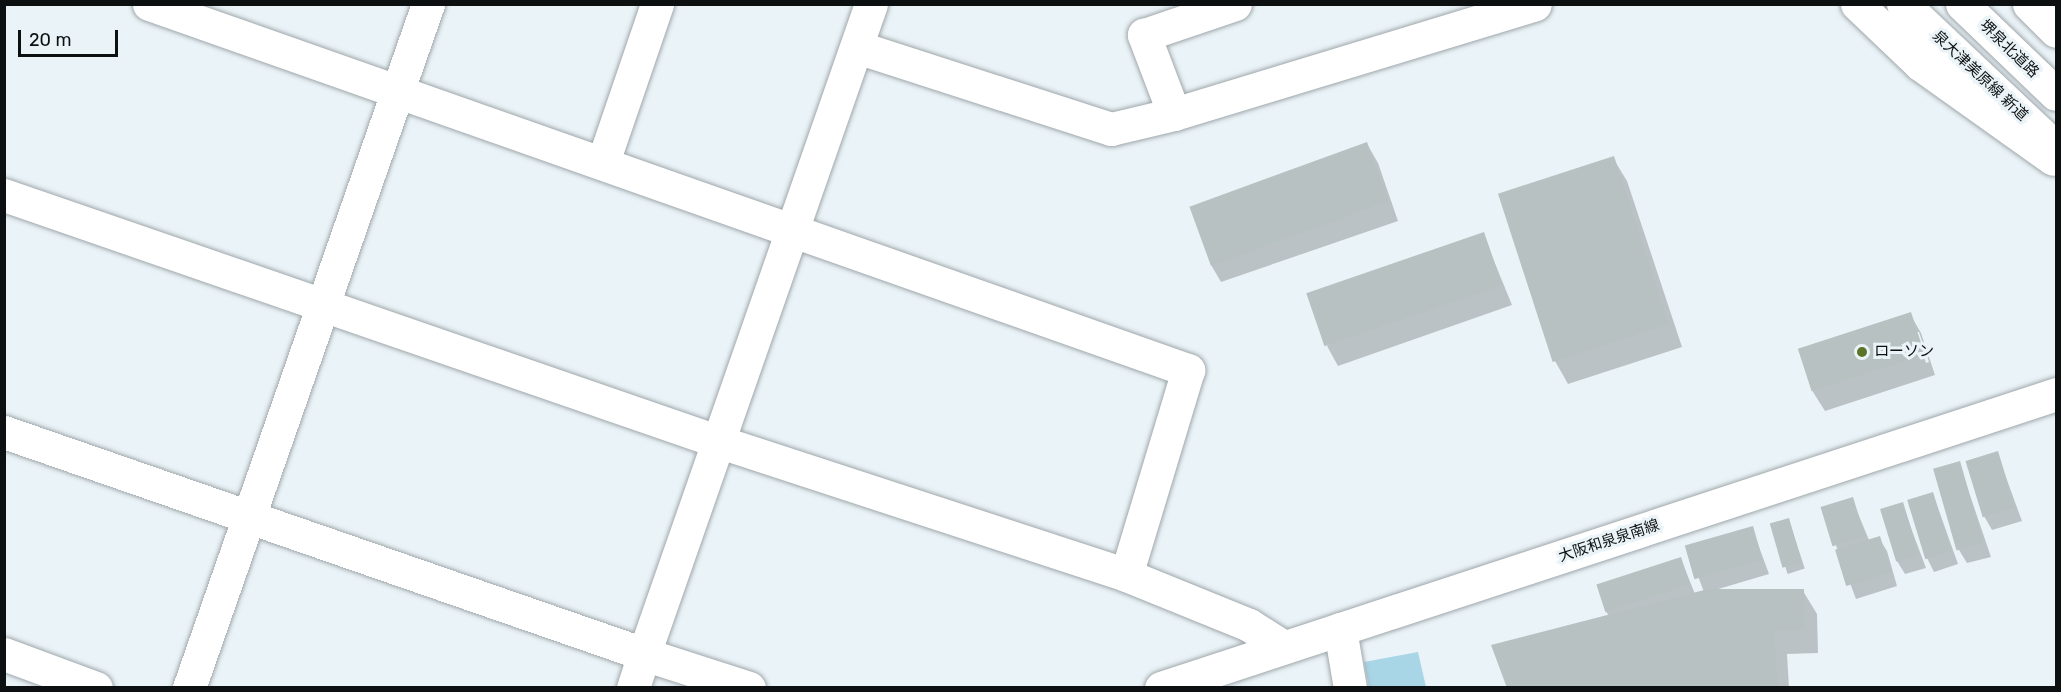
<!DOCTYPE html>
<meta charset="utf-8">
<style>
body{margin:0}
#map{position:relative;width:2061px;height:692px;overflow:hidden;background:#eaf3f7;font-family:Rubik,"Noto Sans JP",sans-serif}
div>[style]{position:absolute}
.green>*{inset:0;background:#a9d6e7}
.shadow>*{inset:0;background:#0003;transform-origin:0 0}
.building>*{inset:0;background:#b7c1c2;transform-origin:0 0}
.roads{filter:drop-shadow(0 0 2px #9fa7ab) drop-shadow(0 0 2px #9fa7ab)}
.minor>*{height:33px;margin:-16.5px;padding:0 16.5px;transform-origin:16.5px;border-radius:16.5px;background:#fff}
.major>*{height:33px;margin:-16.5px;padding:0 16.5px;transform-origin:16.5px;border-radius:16.5px;background:#fff}
.highway>*{height:33px;margin:-16.5px;padding:0 16.5px;transform-origin:16.5px;border-radius:16.5px;background:#fff}
.dots>*{width:16px;height:16px;translate:-50% -50%;box-sizing:border-box;border:3px solid #eaf3f7;border-radius:50%}
span{translate:-50% -50%;white-space:nowrap;text-align:center;line-height:1.15;-webkit-text-stroke:6px #eaf3f7;paint-order:stroke}
.street-label{font-size:15px;color:#0d1011}
.poi-label{font-size:15px;color:#0d1011}
.left{translate:0 -50%;text-align:left}
.frame{position:absolute;inset:0;border:6px solid #0d1011;pointer-events:none}
.scale{position:absolute;left:18px;top:30px;width:100px;height:27px;box-sizing:border-box;border:3px solid #0d1011;border-top:0;padding-left:8px;font-size:18px;line-height:21px;white-space:nowrap;color:#0d1011;-webkit-text-stroke:4px #eaf3f7;paint-order:stroke}
</style>
<div id="map">
<div class="green">
<div style="clip-path:polygon(1418px 652px,1426px 687px,1369px 687px,1364px 662px)"></div>
</div>
<div class="shadow">
<div style="clip-path:polygon(1367px 144px,1378px 163px,1398px 221px,1221px 282px,1210px 263px)"></div>
<div style="clip-path:polygon(1613px 158px,1627px 181px,1682px 347px,1568px 384px,1555px 361px)"></div>
<div style="clip-path:polygon(1483px 234px,1512px 305px,1338px 366px,1327px 346px)"></div>
<div style="clip-path:polygon(evenodd,1910px 314px,1921px 333px,1935px 375px,1825px 411px,1813px 392px,1800px 350px,1910px 314px,1916px 332px,1919px 332px,1929px 362px,1926px 363px,1916px 332px)"></div>
<div style="clip-path:polygon(1997px 453px,2022px 521px,1992px 530px,1984px 516px)"></div>
<div style="clip-path:polygon(1959px 463px,1991px 557px,1967px 563px,1959px 550px)"></div>
<div style="clip-path:polygon(1933px 494px,1958px 564px,1934px 572px,1927px 558px)"></div>
<div style="clip-path:polygon(1852px 499px,1869px 540px,1879px 538px,1887px 551px,1897px 586px,1856px 599px,1822px 508px)"></div>
<div style="clip-path:polygon(1902px 504px,1926px 568px,1905px 574px,1897px 561px)"></div>
<div style="left:1789px;top:520px;width:51px;height:18px;rotate:72deg"></div>
<div style="clip-path:polygon(1752px 528px,1769px 574px,1715px 590px,1803px 591px,1817px 614px,1818px 653px,1787px 654px,1789px 688px,1508px 688px,1609px 616px,1605px 610px,1681px 559px,1695px 594px,1704px 592px,1687px 547px)"></div>
</div>
<div class="building">
<div style="left:1367px;top:142px;width:63px;height:189px;rotate:70deg"></div>
<div style="left:1614px;top:156px;width:177px;height:122px;rotate:72deg"></div>
<div style="left:1484px;top:232px;width:56px;height:188px;rotate:71deg"></div>
<div style="left:1911px;top:312px;width:45px;height:119px;rotate:72deg"></div>
<div style="left:1998px;top:451px;width:59px;height:34px;rotate:73deg"></div>
<div style="left:1960px;top:461px;width:85px;height:28px;rotate:74deg"></div>
<div style="left:1933px;top:492px;width:62px;height:27px;rotate:73deg"></div>
<div style="left:1853px;top:497px;width:41px;height:34px;rotate:73deg"></div>
<div style="left:1903px;top:502px;width:55px;height:24px;rotate:73deg"></div>
<div style="left:1789px;top:518px;width:46px;height:20px;rotate:74deg"></div>
<div style="left:1753px;top:526px;width:35px;height:71px;rotate:74deg"></div>
<div style="left:1880px;top:536px;width:38px;height:47px;rotate:73deg"></div>
<div style="left:1681px;top:557px;width:29px;height:89px;rotate:72deg"></div>
<div style="clip-path:polygon(1708px 589px,1804px 589px,1805px 630px,1774px 631px,1778px 688px,1507px 688px,1491px 645px)"></div>
</div>
<div class="roads">
<div class="minor">
<div style="left:149px;top:4px;width:1102px;rotate:19.41deg"></div>
<div style="left:1188px;top:370px;width:214px;rotate:106.8deg"></div>
<div style="left:1857px;top:4px;width:87px;rotate:43.6deg"></div>
<div style="left:1920px;top:64px;width:163px;rotate:35.5deg"></div>
<div style="left:857px;top:47px;width:267px;rotate:17.9deg"></div>
<div style="left:1111px;top:129px;width:65px;rotate:-13.4deg"></div>
<div style="left:1174px;top:114px;width:377px;rotate:-16.9deg"></div>
<div style="left:1174px;top:114px;width:85px;rotate:-110.8deg"></div>
<div style="left:1144px;top:35px;width:96px;rotate:-18.8deg"></div>
<div style="left:603px;top:162px;width:167px;rotate:-71.1deg"></div>
<div style="left:4px;top:195px;width:754px;rotate:19.04deg"></div>
<div style="left:717px;top:441px;width:430px;rotate:18.1deg"></div>
<div style="left:1126px;top:575px;width:133px;rotate:22.1deg"></div>
<div style="left:1249px;top:625px;width:41px;rotate:32.2deg"></div>
<div style="left:4px;top:432px;width:677px;rotate:19.13deg"></div>
<div style="left:644px;top:654px;width:36px;rotate:108deg"></div>
<div style="left:1340px;top:629px;width:60px;rotate:80.4deg"></div>
<div style="left:4px;top:654px;width:98px;rotate:20.3deg"></div>
<div style="left:189px;top:688px;width:725px;rotate:-70.74deg"></div>
<div style="left:749px;top:688px;width:110px;rotate:-162.1deg"></div>
<div style="left:644px;top:654px;width:688px;rotate:-70.75deg"></div>
</div>
<div class="major">
<div style="left:1903px;top:4px;width:210px;rotate:43.3deg"></div>
<div style="left:1161px;top:688px;width:942px;rotate:-18.18deg"></div>
</div>
<div class="highway">
<div style="left:1962px;top:4px;width:130px;rotate:43.8deg"></div>
<div style="left:2029px;top:4px;width:38px;rotate:45deg"></div>
</div>
</div>
<div class="dots">
<div style="left:1862px;top:352px;background:#5a7427"></div>
</div>
<div class="street-label">
<span style="left:2009px;top:49px;rotate:44deg">堺泉北道路</span>
<span style="left:1980px;top:76px;rotate:43deg">泉大津美原線 新道</span>
<span style="left:1609px;top:541px;rotate:-18deg">大阪和泉泉南線</span>
</div>
<div class="poi-label">
<span class="left" style="left:1874px;top:352px">ローソン</span>
</div>
<div class="frame"></div>
<div class="scale">20 m</div>
</div>
